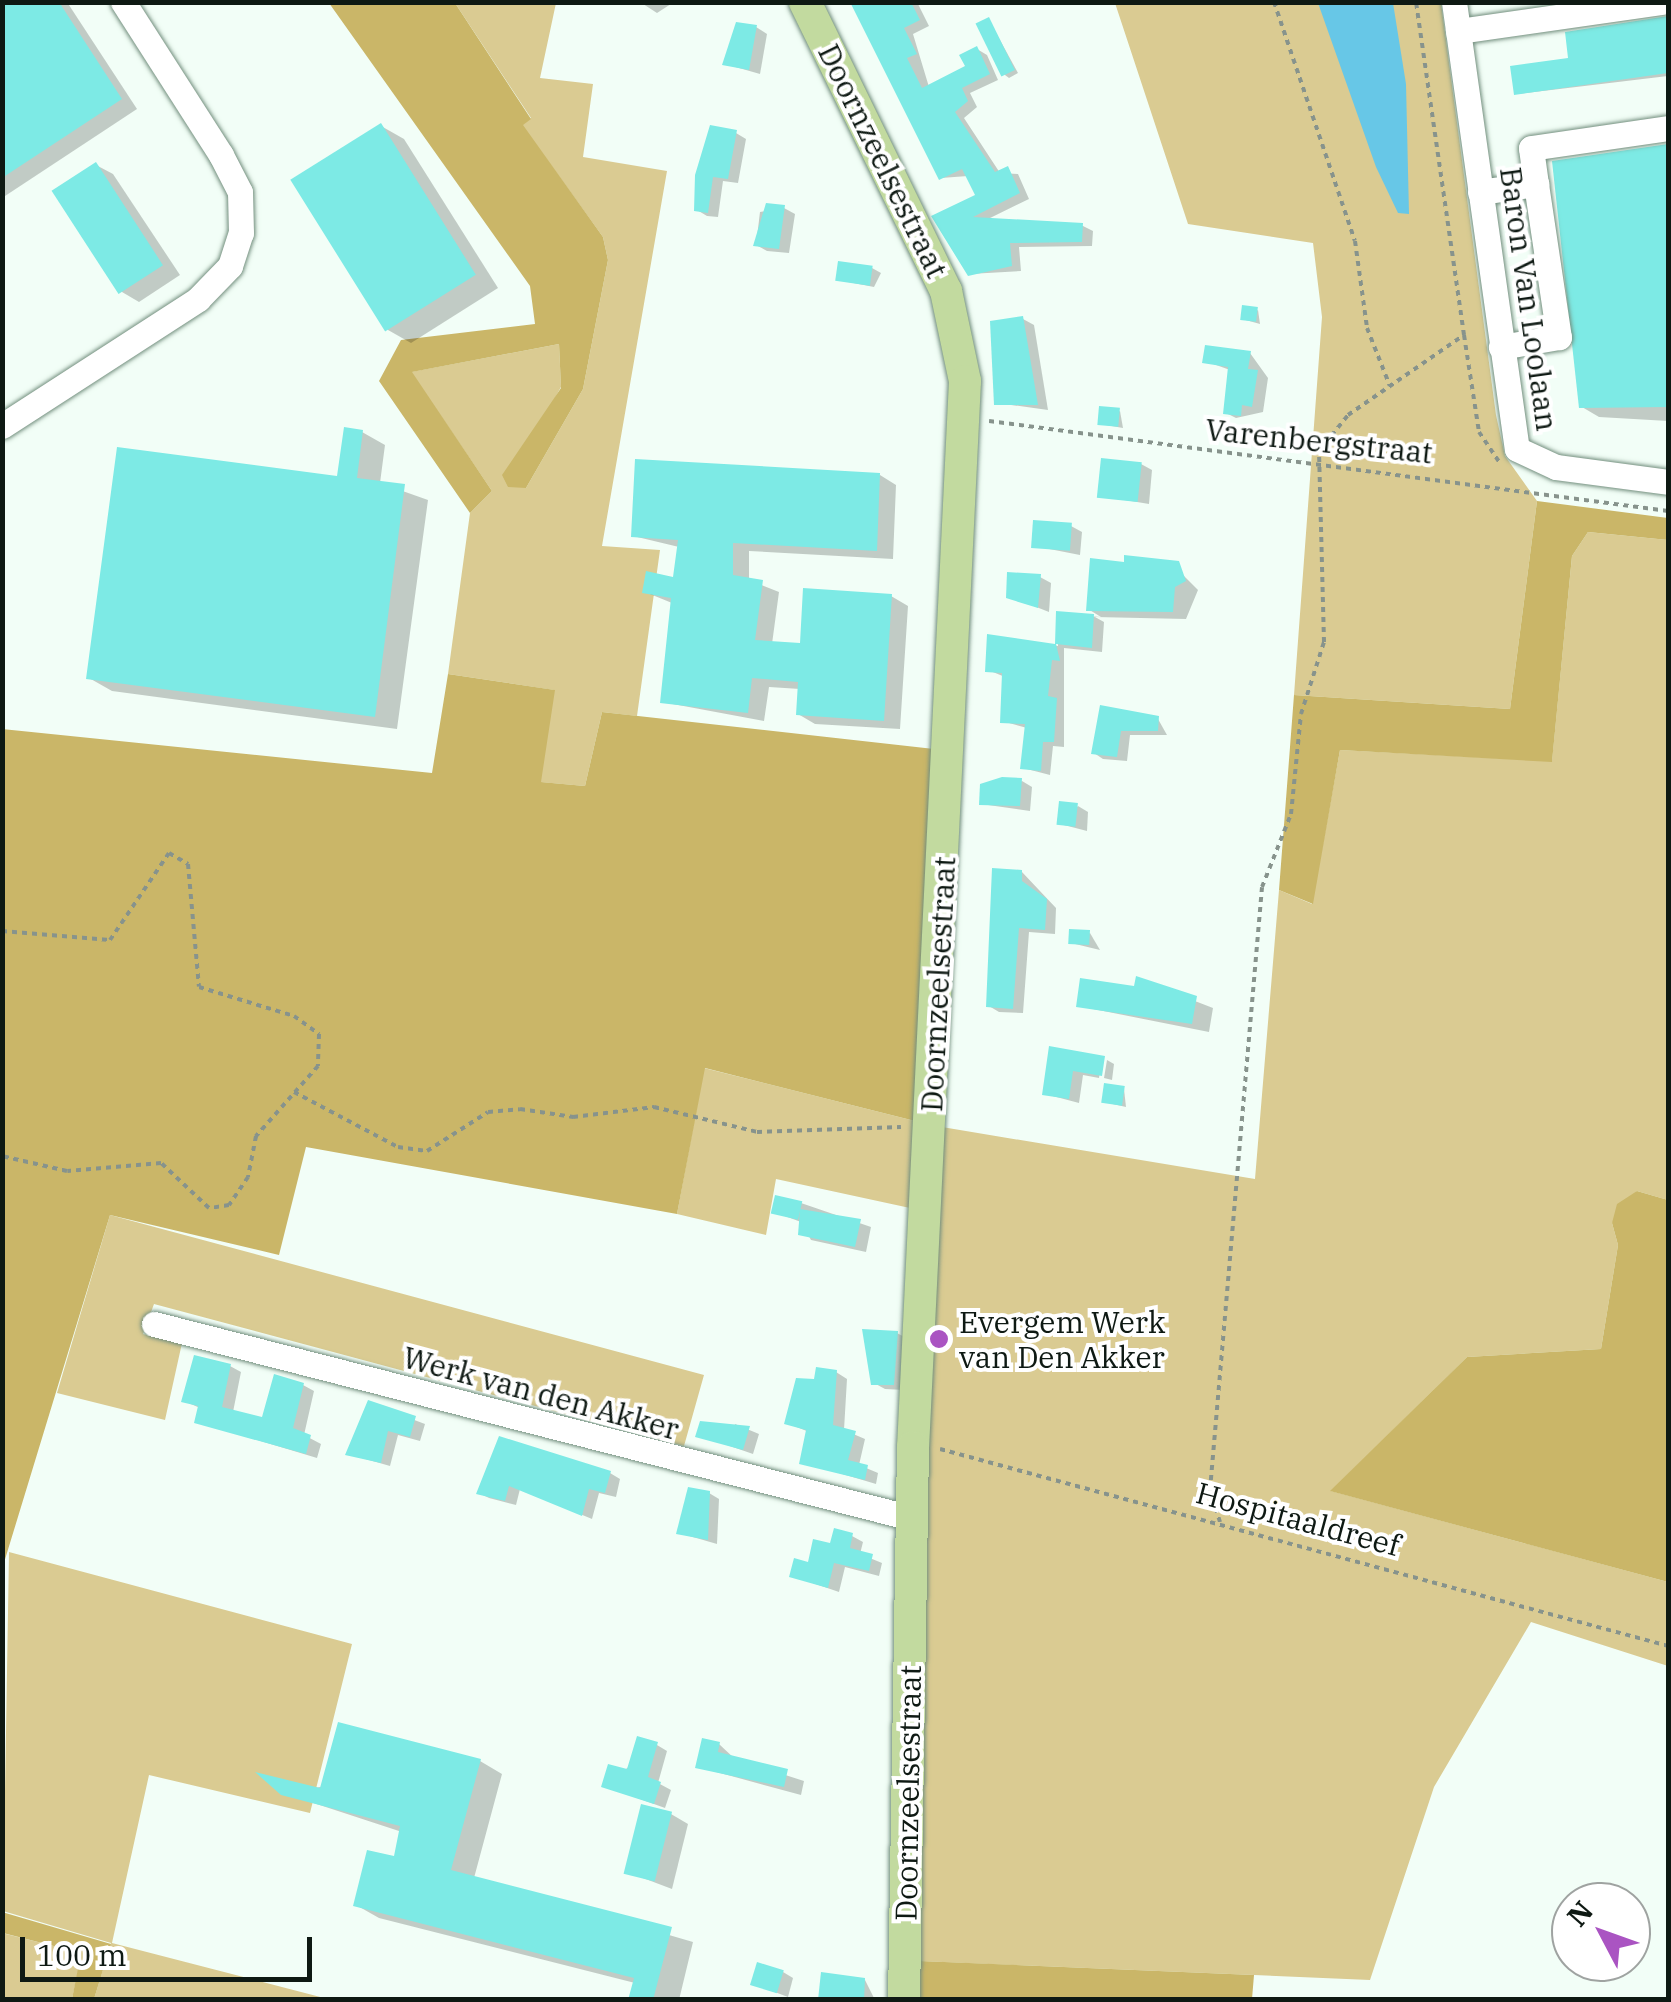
<!DOCTYPE html>
<style>
body{margin:0}
#map{position:relative;width:1671px;height:2002px;overflow:hidden;background:#f2fef7;font-family:"IBM Plex Serif",serif}
div>[style]{position:absolute}
.green>*{inset:0;background:#dacb92}
.forest>*{inset:0;background:#cab668}
.water>*{inset:0;background:#67c7e7}
.shadow>*{inset:0;background:#0003}
.building>*{inset:0;background:#7deae5;transform-origin:0 0}
.path>*{height:4px;margin-top:-2px;transform-origin:0;background:repeating-linear-gradient(90deg,#87938c 0 5px,transparent 0 10px)}
.roads{filter:drop-shadow(0 0 2px #738f7e) drop-shadow(0 0 2px #738f7e)}
.minor>*{height:25px;margin:-12.5px;padding:0 12.5px;transform-origin:12.5px;border-radius:12.5px;background:#fff}
.major>*{height:32px;margin:-16px;padding:0 16px;transform-origin:16px;border-radius:16px;background:#c2da9f}
.dots>*{width:28px;height:28px;translate:-50% -50%;box-sizing:border-box;border:5px solid #fff;border-radius:50%}
span{translate:-50% -50%;white-space:nowrap;text-align:center;line-height:1.15;-webkit-text-stroke:8px #fff;paint-order:stroke}
.street-label{font-size:30px;color:#0e1913}
.poi-label{font-size:30px;color:#0e1913}
.left{translate:0 -50%;text-align:left}
.frame{position:absolute;inset:0;border:5px solid #0e1913;pointer-events:none}
.north{position:absolute;left:1551px;top:1882px;width:100px;height:100px;box-sizing:border-box;background:#fff;border:2px solid #9fa3a1;border-radius:50%;rotate:311deg;font-size:28px;font-weight:700;line-height:40px;text-align:center;color:#0e1913}
.north::after{content:'';display:block;margin:auto;width:35px;height:45px;background:#aa54c2;clip-path:polygon(50% 0,100% 100%,50% 72%,0 100%)}
.scale{position:absolute;left:20px;top:1937px;width:292px;height:45px;box-sizing:border-box;border:5px solid #0e1913;border-top:0;padding-left:12px;font-size:30px;line-height:35px;white-space:nowrap;color:#0e1913;-webkit-text-stroke:8px #fff;paint-order:stroke}
</style>
<div id="map">
<div class="green">
<div style="clip-path:polygon(455px 3px,556px 3px,540px 78px,593px 84px,583px 157px,667px 171px,602px 546px,660px 550px,637px 716px,602px 712px,585px 786px,540px 782px,554px 690px,448px 674px,470px 513px,492px 491px,411px 372px,559px 344px,561px 387px,526px 450px,526px 488px,583px 389px,608px 260px,603px 237px,522px 125px,531px 118px)"></div>
<div style="clip-path:polygon(1115px 3px,1441px 3px,1496px 415px,1505px 456px,1537px 501px,1510px 709px,1294px 695px,1322px 317px,1313px 243px,1188px 224px)"></div>
<div style="clip-path:polygon(1588px 532px,1668px 540px,1668px 1200px,1637px 1191px,1612px 1223px,1618px 1245px,1601px 1349px,1467px 1357px,1331px 1491px,1668px 1582px,1668px 1666px,1531px 1622px,1434px 1787px,1370px 1980px,920px 1961px,925px 1463px,942px 1127px,1255px 1179px,1279px 890px,1312px 904px,1340px 750px,1552px 761px,1572px 556px)"></div>
<div style="clip-path:polygon(704px 1068px,915px 1121px,910px 1208px,776px 1179px,766px 1235px,677px 1214px)"></div>
<div style="clip-path:polygon(110px 1215px,704px 1375px,684px 1446px,154px 1304px,143px 1334px,182px 1343px,165px 1420px,57px 1393px)"></div>
<div style="clip-path:polygon(9px 1552px,352px 1644px,310px 1813px,149px 1775px,112px 1943px,328px 1999px,94px 1999px,111px 1943px,3px 1911px)"></div>
<div style="clip-path:polygon(2px 1933px,82px 1953px,72px 1999px,3px 1999px)"></div>
</div>
<div class="forest">
<div style="clip-path:polygon(329px 3px,455px 3px,531px 119px,523px 125px,603px 237px,608px 260px,583px 389px,526px 488px,508px 487px,502px 475px,561px 388px,559px 344px,412px 372px,492px 491px,470px 513px,379px 381px,401px 340px,535px 324px,530px 286px)"></div>
<div style="clip-path:polygon(1537px 501px,1668px 518px,1668px 540px,1588px 532px,1572px 556px,1552px 762px,1340px 750px,1313px 904px,1279px 890px,1294px 695px,1510px 709px)"></div>
<div style="clip-path:polygon(448px 674px,555px 690px,541px 782px,585px 786px,602px 712px,934px 749px,915px 1121px,705px 1068px,677px 1214px,306px 1147px,279px 1255px,110px 1215px,3px 1566px,2px 729px,432px 773px)"></div>
<div style="clip-path:polygon(1637px 1191px,1668px 1200px,1668px 1582px,1330px 1491px,1467px 1357px,1601px 1349px,1618px 1245px,1612px 1223px,1617px 1204px)"></div>
<div style="clip-path:polygon(2px 1912px,111px 1944px,94px 1999px,72px 1999px,81px 1953px,3px 1933px)"></div>
<div style="clip-path:polygon(920px 1961px,1254px 1975px,1252px 1999px,918px 2000px)"></div>
</div>
<div class="water">
<div style="clip-path:polygon(1318px 3px,1393px 3px,1406px 84px,1409px 214px,1398px 213px,1376px 167px)"></div>
</div>
<div class="shadow">
<div style="clip-path:polygon(11px 2px,67px 2px,137px 109px,2px 198px,2px 8px)"></div>
<div style="clip-path:polygon(674px 2px,657px 13px,640px 2px)"></div>
<div style="clip-path:polygon(853px 2px,917px 2px,929px 26px,913px 34px,929px 87px,968px 68px,977px 49px,987px 55px,998px 80px,970px 93px,977px 107px,964px 118px,1000px 173px,1018px 174px,1029px 199px,986px 220px,1083px 226px,1093px 231px,1092px 246px,1019px 247px,1021px 271px,970px 274px,935px 217px,979px 196px,968px 176px,941px 178px)"></div>
<div style="clip-path:polygon(1668px 17px,1668px 76px,1517px 94px,1571px 60px,1567px 34px)"></div>
<div style="clip-path:polygon(989px 20px,1018px 73px,1009px 78px,1005px 75px)"></div>
<div style="clip-path:polygon(756px 27px,767px 34px,760px 74px,725px 64px)"></div>
<div style="clip-path:polygon(381px 126px,404px 139px,498px 288px,411px 343px,388px 330px)"></div>
<div style="clip-path:polygon(736px 133px,746px 139px,738px 183px,723px 181px,718px 217px,707px 216px,697px 210px,698px 175px)"></div>
<div style="clip-path:polygon(1668px 146px,1668px 421px,1599px 417px,1582px 407px,1555px 163px)"></div>
<div style="clip-path:polygon(96px 165px,113px 174px,180px 275px,139px 302px,122px 292px)"></div>
<div style="clip-path:polygon(784px 208px,795px 214px,789px 253px,767px 251px,756px 245px,760px 212px)"></div>
<div style="clip-path:polygon(872px 268px,881px 273px,874px 287px,838px 280px)"></div>
<div style="clip-path:polygon(1258px 310px,1260px 324px,1242px 319px)"></div>
<div style="clip-path:polygon(1023px 319px,1034px 325px,1048px 410px,997px 403px)"></div>
<div style="clip-path:polygon(1250px 353px,1268px 378px,1263px 412px,1236px 418px,1226px 413px,1230px 370px,1205px 361px)"></div>
<div style="clip-path:polygon(1120px 411px,1123px 428px,1100px 424px)"></div>
<div style="clip-path:polygon(362px 432px,385px 445px,380px 483px,428px 500px,397px 729px,112px 691px,89px 678px,340px 479px)"></div>
<div style="clip-path:polygon(1141px 464px,1152px 470px,1149px 504px,1101px 496px)"></div>
<div style="clip-path:polygon(880px 475px,896px 485px,893px 559px,749px 551px,749px 580px,779px 592px,772px 644px,802px 646px,891px 596px,908px 606px,900px 729px,815px 724px,798px 714px,800px 689px,769px 687px,764px 721px,662px 702px,672px 603px,645px 592px,675px 580px,679px 547px,633px 536px)"></div>
<div style="clip-path:polygon(1071px 526px,1082px 532px,1080px 555px,1034px 546px)"></div>
<div style="clip-path:polygon(1178px 570px,1198px 590px,1186px 619px,1095px 617px,1104px 622px,1102px 652px,1064px 648px,1064px 747px,1053px 746px,1050px 775px,1023px 768px,1027px 728px,1002px 721px,1005px 677px,988px 670px,989px 637px,1058px 646px,1058px 614px,1101px 617px,1088px 609px)"></div>
<div style="clip-path:polygon(1040px 577px,1051px 583px,1049px 612px,1008px 596px)"></div>
<div style="clip-path:polygon(1102px 708px,1158px 719px,1167px 735px,1130px 735px,1127px 761px,1103px 759px,1094px 753px)"></div>
<div style="clip-path:polygon(1022px 781px,1032px 787px,1030px 811px,981px 804px)"></div>
<div style="clip-path:polygon(1078px 806px,1088px 812px,1087px 831px,1060px 824px)"></div>
<div style="clip-path:polygon(1022px 872px,1056px 908px,1055px 934px,1029px 932px,1023px 1013px,999px 1012px,989px 1006px)"></div>
<div style="clip-path:polygon(1090px 933px,1100px 950px,1071px 943px)"></div>
<div style="clip-path:polygon(1138px 979px,1213px 1008px,1209px 1032px,1078px 1006px,1136px 989px)"></div>
<div style="clip-path:polygon(1051px 1049px,1102px 1058px,1099px 1078px,1083px 1075px,1079px 1103px,1045px 1094px)"></div>
<div style="clip-path:polygon(1107px 1060px,1114px 1064px,1112px 1080px,1104px 1078px)"></div>
<div style="clip-path:polygon(1124px 1089px,1126px 1107px,1104px 1102px)"></div>
<div style="clip-path:polygon(801px 1203px,871px 1227px,866px 1252px,811px 1240px,801px 1222px,774px 1212px)"></div>
<div style="clip-path:polygon(897px 1333px,908px 1339px,904px 1390px,885px 1389px,874px 1383px)"></div>
<div style="clip-path:polygon(230px 1366px,241px 1372px,233px 1412px,264px 1420px,303px 1385px,314px 1391px,304px 1435px,321px 1444px,317px 1458px,197px 1422px,200px 1408px,184px 1401px)"></div>
<div style="clip-path:polygon(836px 1372px,847px 1379px,844px 1430px,865px 1439px,859px 1465px,878px 1473px,876px 1484px,802px 1462px,809px 1432px,787px 1423px,816px 1382px)"></div>
<div style="clip-path:polygon(369px 1403px,425px 1424px,420px 1441px,398px 1435px,390px 1466px,348px 1454px)"></div>
<div style="clip-path:polygon(735px 1424px,759px 1434px,753px 1454px,698px 1435px,733px 1433px)"></div>
<div style="clip-path:polygon(501px 1439px,610px 1473px,620px 1479px,616px 1497px,599px 1493px,592px 1519px,520px 1489px,516px 1505px,489px 1498px,479px 1493px)"></div>
<div style="clip-path:polygon(709px 1493px,719px 1499px,717px 1544px,679px 1533px)"></div>
<div style="clip-path:polygon(852px 1536px,863px 1542px,860px 1554px,882px 1563px,879px 1576px,845px 1567px,839px 1592px,792px 1576px)"></div>
<div style="clip-path:polygon(719px 1744px,735px 1759px,804px 1781px,801px 1795px,698px 1767px)"></div>
<div style="clip-path:polygon(657px 1745px,667px 1751px,658px 1783px,671px 1790px,665px 1808px,604px 1786px)"></div>
<div style="clip-path:polygon(480px 1761px,502px 1774px,474px 1878px,693px 1942px,679px 2000px,631px 2000px,635px 1983px,379px 1918px,356px 1905px,396px 1859px,402px 1832px,283px 1793px)"></div>
<div style="clip-path:polygon(671px 1814px,688px 1824px,672px 1889px,627px 1872px)"></div>
<div style="clip-path:polygon(783px 1972px,793px 1978px,788px 1997px,753px 1984px)"></div>
<div style="clip-path:polygon(865px 1980px,875px 2000px,821px 2000px)"></div>
</div>
<div class="building">
<div style="clip-path:polygon(2px 2px,59px 2px,122px 99px,2px 178px)"></div>
<div style="clip-path:polygon(850px 2px,911px 2px,920px 20px,904px 28px,917px 54px,907px 58px,922px 88px,965px 66px,959px 55px,977px 46px,990px 74px,962px 88px,968px 101px,955px 112px,995px 172px,1008px 166px,1020px 193px,973px 217px,1083px 223px,1082px 242px,1010px 243px,1012px 266px,968px 276px,931px 216px,975px 195px,962px 169px,939px 180px)"></div>
<div style="clip-path:polygon(1668px 16px,1668px 73px,1514px 95px,1510px 66px,1568px 58px,1565px 32px)"></div>
<div style="left:989px;top:17px;width:59px;height:15px;rotate:64deg"></div>
<div style="clip-path:polygon(736px 22px,757px 25px,749px 70px,722px 65px)"></div>
<div style="left:381px;top:123px;width:179px;height:107px;rotate:58deg"></div>
<div style="clip-path:polygon(710px 125px,737px 130px,728px 179px,713px 177px,708px 213px,694px 211px,695px 175px)"></div>
<div style="clip-path:polygon(1668px 144px,1668px 407px,1579px 408px,1552px 161px)"></div>
<div style="left:96px;top:162px;width:123px;height:53px;rotate:57deg"></div>
<div style="clip-path:polygon(766px 203px,785px 205px,779px 249px,753px 246px)"></div>
<div style="left:838px;top:261px;width:35px;height:20px;rotate:8deg"></div>
<div style="left:1242px;top:305px;width:16px;height:15px;rotate:7deg"></div>
<div style="clip-path:polygon(1023px 316px,1038px 405px,994px 405px,990px 321px)"></div>
<div style="clip-path:polygon(1205px 345px,1251px 351px,1248px 369px,1258px 370px,1252px 407px,1242px 405px,1241px 416px,1223px 414px,1228px 367px,1202px 363px)"></div>
<div style="left:1099px;top:406px;width:21px;height:19px;rotate:5deg"></div>
<div style="clip-path:polygon(344px 427px,363px 430px,357px 478px,405px 484px,375px 717px,86px 679px,117px 447px,337px 476px)"></div>
<div style="left:1101px;top:458px;width:41px;height:40px;rotate:6deg"></div>
<div style="clip-path:polygon(635px 459px,880px 473px,877px 551px,733px 543px,733px 575px,763px 580px,755px 640px,800px 643px,803px 588px,892px 594px,884px 721px,796px 715px,798px 682px,752px 678px,748px 713px,660px 703px,671px 598px,642px 593px,646px 571px,673px 577px,678px 540px,631px 537px)"></div>
<div style="left:1033px;top:520px;width:39px;height:28px;rotate:4deg"></div>
<div style="clip-path:polygon(1124px 555px,1179px 561px,1186px 581px,1175px 587px,1173px 612px,1086px 611px,1090px 558px,1124px 562px)"></div>
<div style="clip-path:polygon(1007px 572px,1041px 574px,1038px 608px,1006px 598px)"></div>
<div style="clip-path:polygon(1056px 611px,1094px 614px,1092px 648px,1056px 644px,1060px 661px,1052px 660px,1048px 696px,1057px 698px,1054px 742px,1043px 742px,1041px 771px,1020px 769px,1025px 724px,1000px 723px,1002px 673px,985px 672px,987px 634px,1055px 644px)"></div>
<div style="clip-path:polygon(1100px 705px,1159px 716px,1158px 731px,1121px 731px,1117px 757px,1091px 754px)"></div>
<div style="clip-path:polygon(1002px 777px,1022px 778px,1020px 806px,979px 805px,980px 784px)"></div>
<div style="left:1059px;top:801px;width:19px;height:24px;rotate:6deg"></div>
<div style="clip-path:polygon(992px 868px,1022px 870px,1022px 881px,1047px 899px,1045px 930px,1019px 928px,1013px 1009px,986px 1007px)"></div>
<div style="left:1069px;top:929px;width:21px;height:15px;rotate:3deg"></div>
<div style="clip-path:polygon(1136px 976px,1197px 996px,1192px 1024px,1076px 1007px,1080px 978px,1134px 986px)"></div>
<div style="clip-path:polygon(1049px 1046px,1105px 1056px,1102px 1076px,1073px 1071px,1069px 1099px,1042px 1095px)"></div>
<div style="left:1104px;top:1083px;width:21px;height:20px;rotate:8deg"></div>
<div style="left:775px;top:1195px;width:28px;height:19px;rotate:13deg"></div>
<div style="clip-path:polygon(800px 1209px,861px 1219px,855px 1247px,798px 1235px)"></div>
<div style="clip-path:polygon(862px 1329px,898px 1331px,894px 1385px,871px 1385px)"></div>
<div style="clip-path:polygon(194px 1355px,231px 1364px,222px 1407px,262px 1417px,274px 1374px,304px 1383px,293px 1428px,311px 1435px,306px 1454px,194px 1423px,198px 1406px,181px 1402px)"></div>
<div style="clip-path:polygon(816px 1367px,837px 1370px,833px 1425px,856px 1431px,848px 1460px,868px 1465px,865px 1480px,799px 1464px,806px 1430px,784px 1424px,796px 1378px,814px 1379px)"></div>
<div style="clip-path:polygon(368px 1400px,416px 1416px,410px 1437px,388px 1431px,381px 1463px,345px 1455px)"></div>
<div style="clip-path:polygon(700px 1421px,750px 1426px,743px 1450px,695px 1437px)"></div>
<div style="clip-path:polygon(499px 1436px,611px 1471px,605px 1493px,589px 1489px,582px 1516px,509px 1486px,505px 1501px,476px 1494px)"></div>
<div style="clip-path:polygon(688px 1487px,710px 1491px,708px 1540px,676px 1534px)"></div>
<div style="clip-path:polygon(834px 1528px,853px 1533px,850px 1548px,873px 1554px,869px 1571px,834px 1563px,828px 1588px,789px 1577px,794px 1558px,808px 1562px,813px 1539px,830px 1543px)"></div>
<div style="clip-path:polygon(338px 1722px,481px 1759px,451px 1870px,672px 1927px,653px 2000px,628px 2000px,634px 1978px,353px 1906px,367px 1850px,394px 1856px,400px 1826px,281px 1795px,255px 1772px,320px 1788px)"></div>
<div style="clip-path:polygon(637px 1736px,658px 1742px,648px 1777px,661px 1782px,654px 1804px,601px 1787px,608px 1764px,627px 1769px)"></div>
<div style="clip-path:polygon(702px 1738px,720px 1742px,718px 1752px,788px 1769px,784px 1787px,695px 1768px)"></div>
<div style="left:641px;top:1804px;width:32px;height:72px;rotate:14deg"></div>
<div style="left:757px;top:1962px;width:28px;height:24px;rotate:17deg"></div>
<div style="clip-path:polygon(821px 1972px,865px 1978px,864px 2000px,818px 2000px)"></div>
</div>
<div class="path">
<div style="left:1274px;top:2px;width:252px;rotate:71.3deg"></div>
<div style="left:1355px;top:241px;width:88px;rotate:82.1deg"></div>
<div style="left:1367px;top:328px;width:62px;rotate:68.4deg"></div>
<div style="left:1464px;top:335px;width:98px;rotate:81.2deg"></div>
<div style="left:1479px;top:432px;width:36px;rotate:56deg"></div>
<div style="left:989px;top:421px;width:685px;rotate:7.55deg"></div>
<div style="left:2px;top:931px;width:108px;rotate:4.8deg"></div>
<div style="left:110px;top:940px;width:105px;rotate:-55.9deg"></div>
<div style="left:169px;top:853px;width:22px;rotate:30deg"></div>
<div style="left:188px;top:864px;width:123px;rotate:84.9deg"></div>
<div style="left:199px;top:987px;width:99px;rotate:17deg"></div>
<div style="left:294px;top:1016px;width:31px;rotate:36deg"></div>
<div style="left:319px;top:1034px;width:32px;rotate:92deg"></div>
<div style="left:318px;top:1066px;width:94px;rotate:131.5deg"></div>
<div style="left:256px;top:1136px;width:42px;rotate:101deg"></div>
<div style="left:248px;top:1177px;width:34px;rotate:124deg"></div>
<div style="left:229px;top:1205px;width:20px;rotate:171deg"></div>
<div style="left:209px;top:1208px;width:66px;rotate:-136.8deg"></div>
<div style="left:161px;top:1163px;width:94px;rotate:175.1deg"></div>
<div style="left:67px;top:1171px;width:67px;rotate:-167deg"></div>
<div style="left:294px;top:1092px;width:118px;rotate:27.9deg"></div>
<div style="left:398px;top:1147px;width:29px;rotate:8deg"></div>
<div style="left:427px;top:1151px;width:72px;rotate:-32.6deg"></div>
<div style="left:488px;top:1112px;width:32px;rotate:-5deg"></div>
<div style="left:520px;top:1109px;width:54px;rotate:8.6deg"></div>
<div style="left:573px;top:1117px;width:82px;rotate:-7deg"></div>
<div style="left:654px;top:1107px;width:106px;rotate:13.6deg"></div>
<div style="left:757px;top:1132px;width:144px;rotate:-2deg"></div>
<div style="left:940px;top:1449px;width:754px;rotate:15.14deg"></div>
<div style="left:1220px;top:1522px;width:34px;rotate:-107deg"></div>
<div style="left:1210px;top:1490px;width:605px;rotate:-85.07deg"></div>
<div style="left:1262px;top:887px;width:79px;rotate:-68.3deg"></div>
<div style="left:1291px;top:814px;width:100px;rotate:-84.3deg"></div>
<div style="left:1301px;top:714px;width:76px;rotate:-72.3deg"></div>
<div style="left:1324px;top:642px;width:191px;rotate:-91.5deg"></div>
<div style="left:1319px;top:451px;width:46px;rotate:-51.1deg"></div>
<div style="left:1348px;top:415px;width:141px;rotate:-34.6deg"></div>
<div style="left:1464px;top:335px;width:336px;rotate:-98.2deg"></div>
</div>
<div class="roads">
<div class="minor">
<div style="left:1454px;top:2px;width:451px;rotate:82deg"></div>
<div style="left:1517px;top:449px;width:43px;rotate:24.8deg"></div>
<div style="left:1556px;top:467px;width:113px;rotate:7.6deg"></div>
<div style="left:1458px;top:31px;width:206px;rotate:-8.1deg"></div>
<div style="left:1536px;top:184px;width:36px;rotate:-98deg"></div>
<div style="left:1531px;top:148px;width:138px;rotate:-8.3deg"></div>
<div style="left:1480px;top:192px;width:57px;rotate:-8.1deg"></div>
<div style="left:1536px;top:184px;width:155px;rotate:81.5deg"></div>
<div style="left:1559px;top:337px;width:59px;rotate:170.2deg"></div>
<div style="left:2px;top:426px;width:234px;rotate:-32.9deg"></div>
<div style="left:198px;top:299px;width:46px;rotate:-45.9deg"></div>
<div style="left:230px;top:266px;width:35px;rotate:-72deg"></div>
<div style="left:241px;top:233px;width:41px;rotate:-91.4deg"></div>
<div style="left:240px;top:192px;width:42px;rotate:-117.2deg"></div>
<div style="left:221px;top:155px;width:182px;rotate:-122.6deg"></div>
<div style="left:154px;top:1324px;width:782px;rotate:14.36deg"></div>
</div>
<div class="major">
<div style="left:805px;top:2px;width:322px;rotate:64deg"></div>
<div style="left:946px;top:291px;width:92px;rotate:78.1deg"></div>
<div style="left:965px;top:381px;width:1067px;rotate:92.79deg"></div>
<div style="left:913px;top:1447px;width:553px;rotate:90.93deg"></div>
</div>
</div>
<div class="dots">
<div style="left:939px;top:1339px;background:#aa54c2"></div>
</div>
<div class="street-label">
<span style="left:883px;top:161px;rotate:64deg">Doornzeelsestraat</span>
<span style="left:1529px;top:299px;rotate:82deg">Baron Van Loolaan</span>
<span style="left:1319px;top:441px;rotate:6deg">Varenbergstraat</span>
<span style="left:938px;top:984px;rotate:-87deg">Doornzeelsestraat</span>
<span style="left:541px;top:1393px;rotate:15deg">Werk van den Akker</span>
<span style="left:1298px;top:1519px;rotate:15deg">Hospitaaldreef</span>
<span style="left:908px;top:1793px;rotate:-89deg">Doornzeelsestraat</span>
</div>
<div class="poi-label">
<span class="left" style="left:959px;top:1339px">Evergem Werk<br>van Den Akker</span>
</div>
<div class="frame"></div>
<div class="north">N</div>
<div class="scale">100 m</div>
</div>
